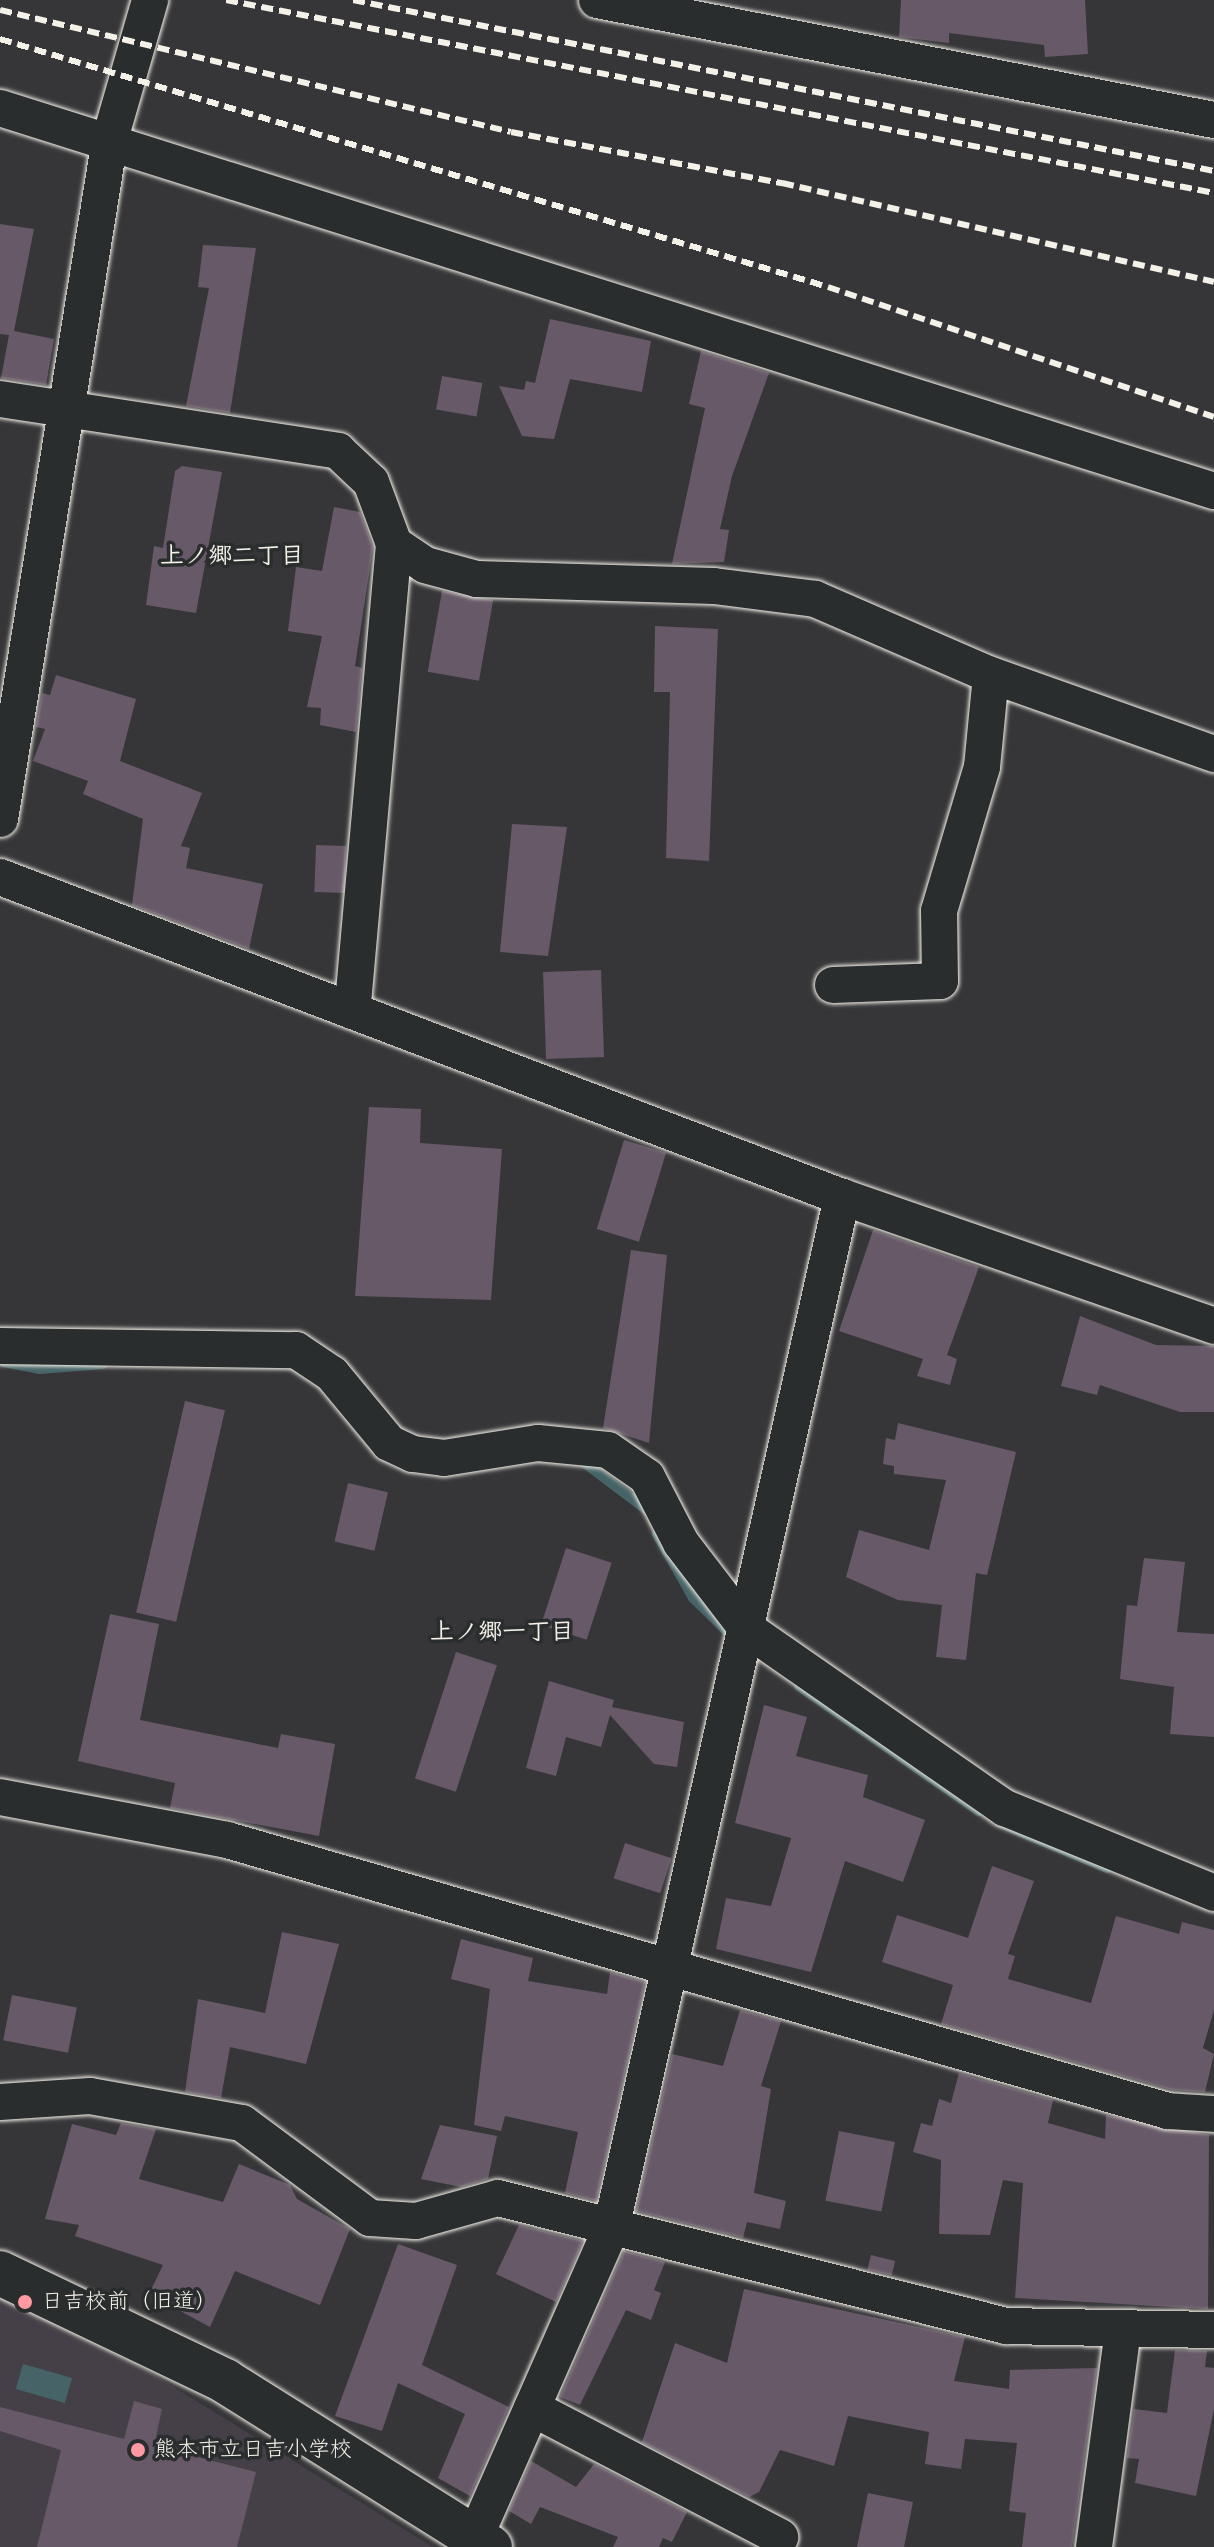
<!DOCTYPE html>
<meta charset="utf-8">
<style>
body{margin:0}
#map{position:relative;width:1214px;height:2547px;overflow:hidden;background:#363639;font-family:Pangolin,"Klee One",sans-serif}
div>[style]{position:absolute}
.built>*{inset:0;background:#454047}
.water>*{inset:0;background:#466468;transform-origin:0 0}
.stream>*{height:10px;margin:-5px;padding:0 5px;transform-origin:5px;border-radius:5px;background:#466468}
.building>*{inset:0;background:#675967;transform-origin:0 0}
.roads{filter:drop-shadow(0 0 2px #f4f1e8) drop-shadow(0 0 2px #f4f1e8)}
.street>*{height:36px;margin:-18px;padding:0 18px;transform-origin:18px;border-radius:18px;background:#2a2d2e}
.secondary>*{height:44px;margin:-22px;padding:0 22px;transform-origin:22px;border-radius:22px;background:#2a2d2e}
.rail>*{height:6px;margin-top:-3px;transform-origin:0;background:repeating-linear-gradient(90deg,#f4f1e8 0 12px,transparent 0 18px)}
.dots>*{width:22px;height:22px;translate:-50% -50%;box-sizing:border-box;border:4px solid #2a2d2e;border-radius:50%}
span{translate:-50% -50%;white-space:nowrap;text-align:center;line-height:1.15;-webkit-text-stroke:7px #2a2d2e;paint-order:stroke}
.poi-label{font-size:22px;color:#f4f1e8}
.left{translate:0 -50%;text-align:left}
.neighbourhood-label{font-size:24px;color:#f4f1e8;font-weight:700}
</style>
<div id="map">
<div class="built">
<div style="clip-path:polygon(0 2296px,146px 2370px,433px 2547px,0 2547px)"></div>
</div>
<div class="water">
<div style="left:23px;top:2364px;width:51px;height:26px;rotate:16deg"></div>
</div>
<div class="stream">
<div style="left:4px;top:1362px;width:37px;rotate:11deg"></div>
<div style="left:40px;top:1369px;width:63px;rotate:-4.5deg"></div>
<div style="left:582px;top:1461px;width:83px;rotate:37.1deg"></div>
<div style="left:657px;top:1534px;width:73px;rotate:60.6deg"></div>
<div style="left:693px;top:1598px;width:50px;rotate:44.2deg"></div>
<div style="left:799px;top:1686px;width:219px;rotate:34.8deg"></div>
<div style="left:1000px;top:1823px;width:116px;rotate:22.8deg"></div>
</div>
<div class="building">
<div style="clip-path:polygon(901px 0,1085px 0,1088px 54px,1045px 57px,1044px 45px,949px 33px,949px 43px,899px 37px)"></div>
<div style="clip-path:polygon(0 224px,34px 229px,14px 331px,54px 339px,46px 385px,1px 378px,9px 335px,0 334px)"></div>
<div style="clip-path:polygon(203px 245px,256px 248px,230px 413px,186px 406px,209px 288px,198px 287px)"></div>
<div style="clip-path:polygon(550px 319px,651px 341px,642px 392px,570px 379px,554px 439px,522px 436px,499px 386px,524px 390px,526px 381px,535px 383px)"></div>
<div style="clip-path:polygon(701px 351px,769px 373px,732px 476px,720px 529px,729px 530px,724px 562px,672px 564px,705px 408px,689px 404px)"></div>
<div style="left:442px;top:376px;width:41px;height:34px;rotate:10deg"></div>
<div style="clip-path:polygon(182px 466px,222px 472px,196px 613px,146px 605px,154px 546px,163px 548px,175px 471px)"></div>
<div style="clip-path:polygon(334px 507px,360px 512px,373px 547px,355px 666px,362px 668px,356px 732px,320px 725px,321px 708px,307px 707px,322px 636px,288px 631px,296px 567px,322px 571px)"></div>
<div style="left:442px;top:591px;width:52px;height:82px;rotate:10deg"></div>
<div style="clip-path:polygon(655px 626px,718px 629px,709px 861px,666px 858px,670px 692px,654px 692px)"></div>
<div style="clip-path:polygon(56px 675px,136px 699px,120px 761px,202px 793px,181px 846px,190px 848px,186px 868px,263px 884px,249px 949px,132px 905px,143px 819px,83px 794px,88px 781px,33px 761px,45px 729px,36px 727px,42px 693px,50px 695px)"></div>
<div style="clip-path:polygon(512px 824px,567px 827px,548px 956px,500px 952px)"></div>
<div style="left:316px;top:845px;width:30px;height:47px;rotate:2deg"></div>
<div style="left:601px;top:970px;width:87px;height:58px;rotate:88deg"></div>
<div style="clip-path:polygon(369px 1107px,421px 1109px,420px 1143px,502px 1149px,491px 1300px,355px 1296px)"></div>
<div style="left:624px;top:1140px;width:44px;height:93px;rotate:17deg"></div>
<div style="clip-path:polygon(873px 1230px,979px 1267px,947px 1355px,957px 1359px,950px 1385px,917px 1376px,923px 1359px,839px 1331px)"></div>
<div style="clip-path:polygon(631px 1250px,667px 1255px,649px 1443px,603px 1428px)"></div>
<div style="clip-path:polygon(1080px 1316px,1156px 1345px,1214px 1346px,1214px 1412px,1180px 1412px,1100px 1385px,1097px 1395px,1061px 1386px)"></div>
<div style="left:185px;top:1401px;width:41px;height:217px;rotate:13deg"></div>
<div style="clip-path:polygon(898px 1423px,1016px 1452px,987px 1575px,976px 1573px,966px 1660px,936px 1657px,942px 1605px,898px 1600px,846px 1577px,859px 1530px,929px 1550px,946px 1480px,894px 1474px,894px 1466px,883px 1464px,886px 1438px,895px 1440px)"></div>
<div style="left:348px;top:1483px;width:41px;height:60px;rotate:13deg"></div>
<div style="left:566px;top:1548px;width:48px;height:81px;rotate:18deg"></div>
<div style="clip-path:polygon(1144px 1558px,1185px 1562px,1177px 1632px,1214px 1634px,1214px 1737px,1170px 1734px,1174px 1687px,1120px 1679px,1127px 1605px,1137px 1606px)"></div>
<div style="clip-path:polygon(110px 1614px,159px 1624px,140px 1720px,278px 1748px,281px 1734px,335px 1744px,319px 1836px,170px 1808px,175px 1783px,78px 1761px)"></div>
<div style="left:456px;top:1652px;width:43px;height:133px;rotate:18deg"></div>
<div style="clip-path:polygon(549px 1681px,614px 1700px,612px 1707px,684px 1722px,677px 1767px,654px 1764px,610px 1715px,601px 1747px,566px 1737px,556px 1776px,526px 1768px)"></div>
<div style="clip-path:polygon(764px 1705px,807px 1717px,796px 1756px,868px 1775px,863px 1797px,925px 1820px,903px 1882px,845px 1861px,811px 1972px,716px 1949px,726px 1898px,771px 1906px,791px 1838px,735px 1823px)"></div>
<div style="left:625px;top:1843px;width:49px;height:37px;rotate:18deg"></div>
<div style="clip-path:polygon(992px 1866px,1034px 1881px,1008px 1954px,1015px 1956px,1008px 1979px,1091px 2003px,1116px 1916px,1179px 1934px,1182px 1922px,1214px 1930px,1214px 2010px,1203px 2048px,1214px 2054px,1205px 2092px,1172px 2090px,941px 2024px,953px 1985px,882px 1962px,897px 1915px,968px 1938px)"></div>
<div style="clip-path:polygon(282px 1932px,339px 1944px,306px 2064px,230px 2047px,221px 2098px,185px 2092px,198px 1999px,265px 2013px)"></div>
<div style="clip-path:polygon(461px 1939px,533px 1958px,528px 1981px,607px 1994px,610px 1972px,645px 1982px,596px 2201px,565px 2193px,578px 2132px,505px 2116px,501px 2131px,474px 2125px,490px 1989px,451px 1979px)"></div>
<div style="left:12px;top:1995px;width:66px;height:46px;rotate:11deg"></div>
<div style="clip-path:polygon(740px 2010px,781px 2021px,761px 2086px,771px 2089px,754px 2193px,786px 2201px,780px 2229px,747px 2222px,743px 2238px,636px 2211px,672px 2054px,723px 2066px)"></div>
<div style="clip-path:polygon(959px 2073px,1053px 2100px,1048px 2123px,1105px 2139px,1106px 2115px,1209px 2135px,1208px 2309px,1015px 2298px,1023px 2183px,1003px 2180px,990px 2235px,939px 2234px,941px 2160px,913px 2152px,921px 2123px,932px 2126px,939px 2099px,951px 2103px)"></div>
<div style="clip-path:polygon(121px 2123px,156px 2129px,139px 2179px,223px 2202px,239px 2164px,290px 2185px,297px 2199px,350px 2229px,320px 2305px,235px 2271px,210px 2327px,149px 2294px,163px 2265px,75px 2236px,79px 2225px,45px 2219px,72px 2124px,116px 2135px)"></div>
<div style="clip-path:polygon(440px 2125px,497px 2136px,488px 2179px,461px 2187px,421px 2179px)"></div>
<div style="left:839px;top:2131px;width:57px;height:71px;rotate:11deg"></div>
<div style="clip-path:polygon(519px 2225px,583px 2241px,556px 2302px,496px 2274px)"></div>
<div style="clip-path:polygon(398px 2244px,457px 2265px,422px 2365px,509px 2407px,470px 2496px,438px 2478px,465px 2414px,398px 2383px,382px 2431px,335px 2416px)"></div>
<div style="clip-path:polygon(624px 2251px,665px 2262px,654px 2290px,661px 2293px,651px 2320px,626px 2310px,580px 2405px,560px 2397px)"></div>
<div style="left:871px;top:2255px;width:25px;height:15px;rotate:14deg"></div>
<div style="clip-path:polygon(744px 2289px,965px 2337px,954px 2381px,1009px 2389px,1010px 2370px,1097px 2368px,1072px 2547px,1022px 2547px,1026px 2513px,1009px 2511px,1017px 2443px,965px 2439px,961px 2469px,925px 2464px,929px 2432px,848px 2416px,834px 2466px,780px 2450px,759px 2492px,749px 2497px,642px 2442px,675px 2343px,727px 2363px)"></div>
<div style="clip-path:polygon(1175px 2350px,1207px 2351px,1205px 2367px,1214px 2368px,1214px 2409px,1196px 2496px,1135px 2483px,1139px 2459px,1127px 2458px,1134px 2409px,1167px 2413px)"></div>
<div style="clip-path:polygon(134px 2401px,162px 2409px,154px 2446px,256px 2472px,237px 2547px,37px 2547px,61px 2450px,0 2431px,0 2407px,124px 2439px)"></div>
<div style="clip-path:polygon(531px 2461px,576px 2487px,594px 2464px,687px 2512px,672px 2542px,663px 2538px,659px 2547px,613px 2547px,618px 2537px,540px 2507px,531px 2524px,509px 2511px)"></div>
<div style="clip-path:polygon(868px 2493px,913px 2502px,904px 2547px,857px 2547px)"></div>
</div>
<div class="roads">
<div class="street">
<div style="left:597px;top:0;width:629px;rotate:11.01deg"></div>
<div style="left:0;top:108px;width:1273px;rotate:17.51deg"></div>
<div style="left:0;top:399px;width:342px;rotate:8.7deg"></div>
<div style="left:338px;top:451px;width:45px;rotate:43.2deg"></div>
<div style="left:371px;top:482px;width:66px;rotate:69.6deg"></div>
<div style="left:394px;top:544px;width:469px;rotate:95.1deg"></div>
<div style="left:394px;top:544px;width:37px;rotate:34deg"></div>
<div style="left:425px;top:565px;width:54px;rotate:15.1deg"></div>
<div style="left:477px;top:579px;width:237px;rotate:1.7deg"></div>
<div style="left:714px;top:586px;width:102px;rotate:7.3deg"></div>
<div style="left:815px;top:599px;width:192px;rotate:23.4deg"></div>
<div style="left:991px;top:675px;width:237px;rotate:19.5deg"></div>
<div style="left:0;top:819px;width:689px;rotate:-80.81deg"></div>
<div style="left:110px;top:139px;width:145px;rotate:-73.9deg"></div>
<div style="left:0;top:877px;width:901px;rotate:20.81deg"></div>
<div style="left:842px;top:1197px;width:394px;rotate:19.1deg"></div>
<div style="left:833px;top:985px;width:107px;rotate:-2.1deg"></div>
<div style="left:940px;top:981px;width:70px;rotate:-90.8deg"></div>
<div style="left:939px;top:911px;width:150px;rotate:-73.4deg"></div>
<div style="left:982px;top:767px;width:92px;rotate:-84.4deg"></div>
<div style="left:0;top:1346px;width:296px;rotate:0.8deg"></div>
<div style="left:296px;top:1350px;width:43px;rotate:33.7deg"></div>
<div style="left:332px;top:1374px;width:89px;rotate:50.4deg"></div>
<div style="left:389px;top:1443px;width:26px;rotate:25deg"></div>
<div style="left:413px;top:1454px;width:31px;rotate:7deg"></div>
<div style="left:444px;top:1458px;width:95px;rotate:-9.1deg"></div>
<div style="left:538px;top:1443px;width:70px;rotate:5.7deg"></div>
<div style="left:608px;top:1450px;width:47px;rotate:34.7deg"></div>
<div style="left:647px;top:1477px;width:74px;rotate:62.7deg"></div>
<div style="left:681px;top:1543px;width:108px;rotate:52.5deg"></div>
<div style="left:747px;top:1629px;width:314px;rotate:34.8deg"></div>
<div style="left:1005px;top:1808px;width:226px;rotate:22.1deg"></div>
<div style="left:0;top:1797px;width:231px;rotate:10.7deg"></div>
<div style="left:227px;top:1840px;width:979px;rotate:16.07deg"></div>
<div style="left:1168px;top:2111px;width:46px;rotate:3.7deg"></div>
<div style="left:0;top:2102px;width:90px;rotate:-3.8deg"></div>
<div style="left:90px;top:2096px;width:154px;rotate:10.1deg"></div>
<div style="left:242px;top:2123px;width:159px;rotate:36.6deg"></div>
<div style="left:370px;top:2218px;width:46px;rotate:3.7deg"></div>
<div style="left:416px;top:2221px;width:85px;rotate:-15.7deg"></div>
<div style="left:498px;top:2198px;width:524px;rotate:14.14deg"></div>
<div style="left:1006px;top:2326px;width:208px;rotate:1.1deg"></div>
<div style="left:532px;top:2408px;width:280px;rotate:27.5deg"></div>
<div style="left:475px;top:2537px;width:337px;rotate:-66.2deg"></div>
<div style="left:611px;top:2229px;width:1058px;rotate:-77.38deg"></div>
<div style="left:1094px;top:2547px;width:219px;rotate:-82.4deg"></div>
</div>
<div class="secondary">
<div style="left:0;top:2273px;width:250px;rotate:25.6deg"></div>
<div style="left:225px;top:2381px;width:313px;rotate:32.1deg"></div>
</div>
</div>
<div class="rail">
<div style="left:226px;top:0;width:1007px;rotate:11.05deg"></div>
<div style="left:353px;top:0;width:878px;rotate:11.23deg"></div>
<div style="left:0;top:10px;width:525px;rotate:13.43deg"></div>
<div style="left:511px;top:132px;width:276px;rotate:10.7deg"></div>
<div style="left:782px;top:183px;width:443px;rotate:12.9deg"></div>
<div style="left:0;top:39px;width:864px;rotate:16.67deg"></div>
<div style="left:828px;top:287px;width:407px;rotate:18.6deg"></div>
</div>
<div class="dots">
<div style="left:25px;top:2302px;background:#ff9aa2"></div>
<div style="left:138px;top:2450px;background:#ff9aa2"></div>
</div>
<div class="poi-label">
<span class="left" style="left:41px;top:2302px">日吉校前（旧道）</span>
<span class="left" style="left:154px;top:2450px">熊本市立日吉小学校</span>
</div>
<div class="neighbourhood-label">
<span style="left:232px;top:556px">上ノ郷二丁目</span>
<span style="left:502px;top:1632px">上ノ郷一丁目</span>
</div>
</div>
